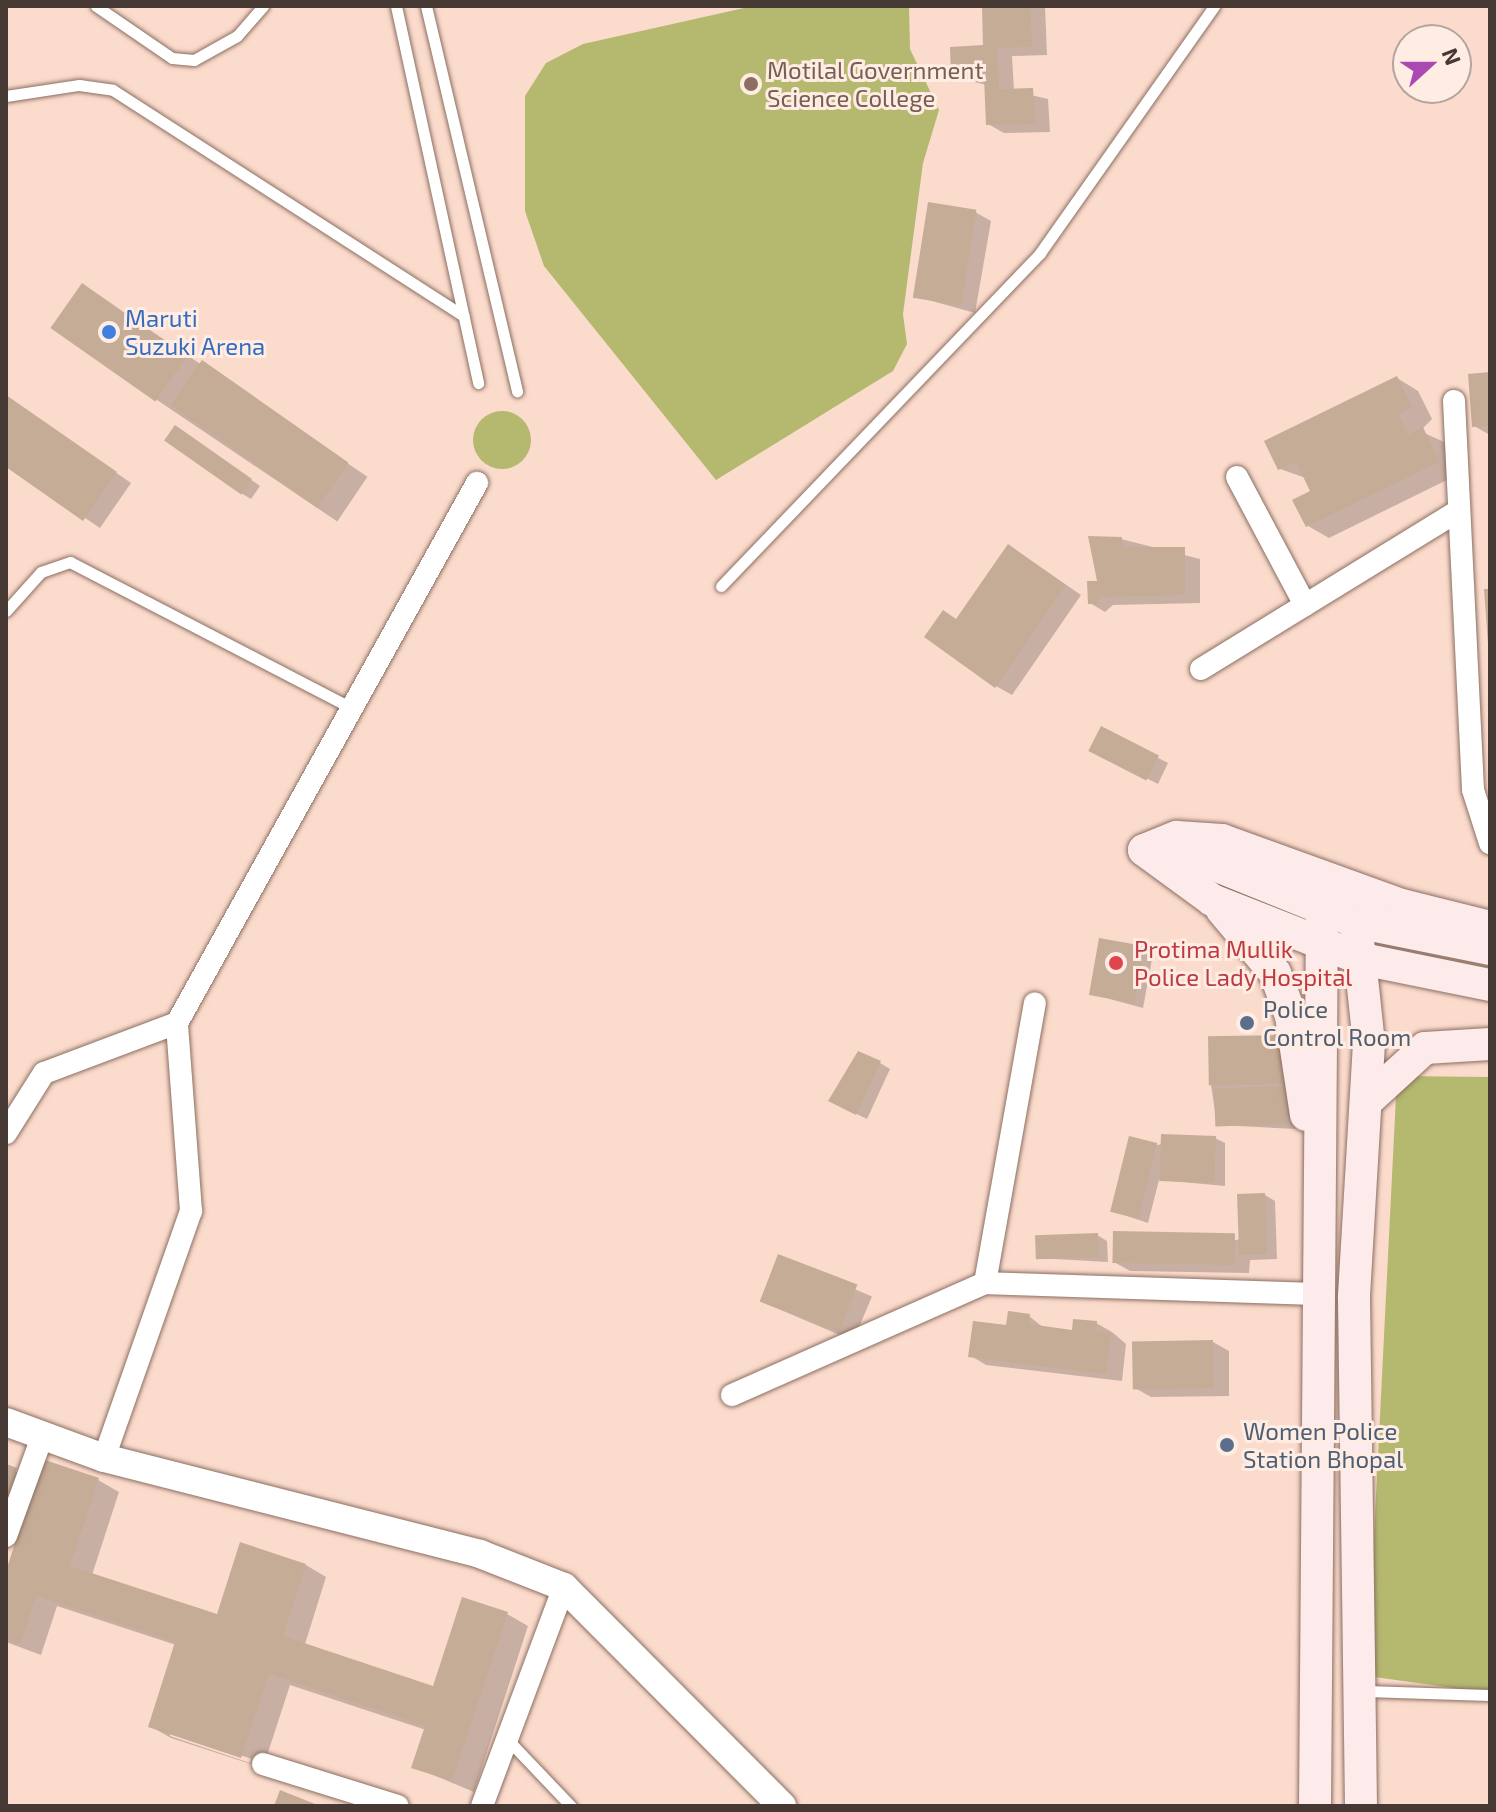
<!DOCTYPE html>
<style>
body{margin:0}
#map{position:relative;width:1496px;height:1812px;overflow:hidden;background:#fbdbcc;font-family:"Exo 2",sans-serif}
div>[style]{position:absolute}
.green>*{inset:0;background:#b4b96f}
.round{border-radius:50%}
.shadow>*{inset:0;background:#0003;transform-origin:0 0}
.building>*{inset:0;background:#c5ac97;transform-origin:0 0}
.roads{filter:drop-shadow(0 0 2px #8b6f62) drop-shadow(0 0 2px #8b6f62)}
.service>*{height:11px;margin:-5.5px;padding:0 5.5px;transform-origin:5.5px;border-radius:5.5px;background:#fff}
.minor>*{height:22px;margin:-11px;padding:0 11px;transform-origin:11px;border-radius:11px;background:#fff}
.tertiary>*{height:28px;margin:-14px;padding:0 14px;transform-origin:14px;border-radius:14px;background:#fff}
.secondary>*{height:32px;margin:-16px;padding:0 16px;transform-origin:16px;border-radius:16px;background:#fcebea}
.dots>*{width:22px;height:22px;translate:-50% -50%;box-sizing:border-box;border:4px solid #ffece3;border-radius:50%}
span{translate:-50% -50%;white-space:nowrap;text-align:center;line-height:1.15;-webkit-text-stroke:6px #ffece3;paint-order:stroke}
.education-label{font-size:24px;color:#785e54}
.left{translate:0 -50%;text-align:left}
.shop-label{font-size:24px;color:#366cbe}
.health-label{font-size:24px;color:#be3a42}
.service-label{font-size:24px;color:#4e5e75}
.frame{position:absolute;inset:0;border:8px solid #463933;pointer-events:none}
.north{position:absolute;left:1392px;top:24px;width:80px;height:80px;box-sizing:border-box;background:#ffece3;border:2px solid #b5a49d;border-radius:50%;rotate:69deg;font-size:22px;font-weight:700;line-height:32px;text-align:center;color:#463933}
.north::after{content:'';display:block;margin:auto;width:28px;height:36px;background:#aa49b1;clip-path:polygon(50% 0,100% 100%,50% 72%,0 100%)}
</style>
<div id="map">
<div class="green">
<div style="clip-path:polygon(753px 6px,909px 6px,910px 49px,939px 110px,923px 163px,903px 314px,907px 344px,893px 371px,716px 480px,544px 266px,525px 211px,525px 96px,546px 63px,583px 44px)"></div>
<div class="round" style="left:473px;top:411px;width:58px;height:58px"></div>
<div style="clip-path:polygon(1397px 1076px,1490px 1077px,1490px 1693px,1367px 1676px)"></div>
</div>
<div class="shadow">
<div style="clip-path:polygon(984px 6px,1045px 6px,1047px 55px,1012px 56px,1014px 91px,1048px 99px,1050px 132px,1004px 133px,988px 124px,987px 85px,953px 77px,985px 47px)"></div>
<div style="clip-path:polygon(975px 212px,991px 221px,975px 313px,914px 296px)"></div>
<div style="left:98px;top:295px;width:325px;height:54px;rotate:34deg"></div>
<div style="clip-path:polygon(1490px 374px,1490px 435px,1474px 426px)"></div>
<div style="clip-path:polygon(1397px 378px,1418px 391px,1432px 419px,1420px 431px,1444px 442px,1459px 474px,1329px 538px,1308px 526px,1313px 491px,1306px 478px,1280px 469px)"></div>
<div style="clip-path:polygon(6px 397px,131px 483px,100px 528px,6px 465px)"></div>
<div style="clip-path:polygon(186px 434px,260px 486px,251px 499px,241px 493px)"></div>
<div style="clip-path:polygon(1121px 539px,1200px 559px,1200px 603px,1113px 605px,1105px 612px,1090px 603px)"></div>
<div style="clip-path:polygon(1024px 556px,1081px 595px,1012px 695px,996px 686px,957px 620px)"></div>
<div style="clip-path:polygon(1102px 729px,1168px 763px,1158px 784px,1102px 756px)"></div>
<div style="clip-path:polygon(1143px 948px,1153px 954px,1143px 1008px,1091px 994px)"></div>
<div style="clip-path:polygon(1281px 1037px,1296px 1129px,1217px 1125px,1211px 1085px)"></div>
<div style="clip-path:polygon(880px 1063px,890px 1069px,867px 1119px,840px 1106px)"></div>
<div style="clip-path:polygon(1215px 1138px,1225px 1143px,1225px 1186px,1159px 1180px,1148px 1223px,1112px 1211px,1156px 1145px)"></div>
<div style="clip-path:polygon(1265px 1195px,1275px 1201px,1277px 1259px,1250px 1260px,1249px 1273px,1130px 1271px,1114px 1262px,1241px 1239px)"></div>
<div style="clip-path:polygon(1097px 1235px,1107px 1241px,1108px 1262px,1037px 1258px)"></div>
<div style="left:779px;top:1257px;width:101px;height:48px;rotate:23deg"></div>
<div style="clip-path:polygon(1029px 1316px,1044px 1328px,1073px 1332px,1096px 1323px,1112px 1332px,1126px 1344px,1122px 1381px,986px 1365px,971px 1356px)"></div>
<div style="clip-path:polygon(1213px 1342px,1229px 1351px,1229px 1396px,1151px 1397px,1135px 1388px)"></div>
<div style="clip-path:polygon(6px 1467px,32px 1479px,6px 1555px)"></div>
<div style="clip-path:polygon(evenodd,98px 1480px,119px 1492px,92px 1575px,218px 1617px,306px 1565px,326px 1577px,305px 1644px,434px 1689px,507px 1614px,528px 1626px,474px 1792px,414px 1767px,426px 1730px,290px 1685px,263px 1768px,171px 1738px,150px 1726px,176px 1645px,57px 1606px,41px 1655px,6px 1642px,6px 1577px,98px 1480px,170px 1732px,252px 1759px,250px 1763px,170px 1736px,170px 1732px)"></div>
</div>
<div class="building">
<div style="clip-path:polygon(982px 6px,1030px 6px,1032px 47px,997px 48px,999px 89px,1033px 88px,1035px 124px,986px 125px,984px 77px,951px 78px,950px 47px,983px 45px)"></div>
<div style="left:928px;top:202px;width:49px;height:97px;rotate:9deg"></div>
<div style="left:82px;top:283px;width:128px;height:55px;rotate:35deg"></div>
<div style="left:202px;top:360px;width:179px;height:55px;rotate:35deg"></div>
<div style="clip-path:polygon(1490px 372px,1490px 426px,1472px 427px,1468px 374px)"></div>
<div style="clip-path:polygon(1397px 376px,1412px 407px,1398px 414px,1408px 435px,1423px 427px,1439px 462px,1306px 527px,1292px 500px,1310px 491px,1296px 462px,1278px 470px,1264px 441px)"></div>
<div style="clip-path:polygon(6px 395px,117px 472px,83px 521px,6px 467px)"></div>
<div style="left:175px;top:425px;width:94px;height:19px;rotate:35deg"></div>
<div style="clip-path:polygon(1088px 536px,1122px 537px,1122px 547px,1185px 547px,1185px 595px,1098px 597px,1098px 604px,1088px 604px,1087px 581px,1097px 581px)"></div>
<div style="clip-path:polygon(1008px 544px,1066px 585px,995px 688px,924px 637px,943px 610px,956px 619px)"></div>
<div style="clip-path:polygon(1484px 589px,1490px 589px,1490px 644px,1488px 644px)"></div>
<div style="left:1101px;top:726px;width:65px;height:28px;rotate:27deg"></div>
<div style="left:1099px;top:938px;width:46px;height:58px;rotate:10deg"></div>
<div style="left:1281px;top:1035px;width:49px;height:73px;rotate:89deg"></div>
<div style="clip-path:polygon(858px 1051px,881px 1061px,856px 1115px,828px 1101px)"></div>
<div style="left:1285px;top:1086px;width:38px;height:71px;rotate:88deg"></div>
<div style="left:1161px;top:1134px;width:55px;height:47px;rotate:2deg"></div>
<div style="left:1129px;top:1136px;width:29px;height:78px;rotate:14deg"></div>
<div style="left:1265px;top:1193px;width:61px;height:28px;rotate:88deg"></div>
<div style="left:1113px;top:1231px;width:122px;height:32px;rotate:1deg"></div>
<div style="left:1098px;top:1233px;width:24px;height:63px;rotate:88deg"></div>
<div style="left:778px;top:1254px;width:85px;height:51px;rotate:21deg"></div>
<div style="clip-path:polygon(1008px 1311px,1030px 1314px,1029px 1324px,1072px 1330px,1073px 1319px,1097px 1321px,1096px 1331px,1111px 1333px,1106px 1374px,968px 1357px,973px 1321px,1006px 1325px)"></div>
<div style="left:1213px;top:1340px;width:48px;height:81px;rotate:89deg"></div>
<div style="clip-path:polygon(42px 1459px,99px 1478px,70px 1566px,217px 1614px,240px 1542px,306px 1564px,283px 1636px,433px 1686px,462px 1597px,508px 1612px,452px 1781px,411px 1768px,425px 1726px,269px 1674px,241px 1758px,148px 1727px,175px 1642px,36px 1596px,20px 1644px,6px 1640px,6px 1571px)"></div>
<div style="clip-path:polygon(6px 1464px,17px 1468px,6px 1500px)"></div>
<div style="clip-path:polygon(280px 1790px,320px 1806px,274px 1806px)"></div>
</div>
<div class="roads">
<div class="service">
<div style="left:96px;top:6px;width:92px;rotate:34.4deg"></div>
<div style="left:172px;top:58px;width:22px;rotate:5deg"></div>
<div style="left:194px;top:60px;width:49px;rotate:-29.2deg"></div>
<div style="left:237px;top:36px;width:40px;rotate:-49deg"></div>
<div style="left:396px;top:6px;width:386px;rotate:77.7deg"></div>
<div style="left:426px;top:6px;width:396px;rotate:76.7deg"></div>
<div style="left:6px;top:96px;width:74px;rotate:-8.6deg"></div>
<div style="left:79px;top:85px;width:34px;rotate:8deg"></div>
<div style="left:113px;top:90px;width:417px;rotate:32.8deg"></div>
<div style="left:721px;top:586px;width:461px;rotate:-46.2deg"></div>
<div style="left:1040px;top:253px;width:302px;rotate:-54.8deg"></div>
<div style="left:6px;top:611px;width:52px;rotate:-48.1deg"></div>
<div style="left:41px;top:572px;width:31px;rotate:-19deg"></div>
<div style="left:70px;top:562px;width:318px;rotate:27.4deg"></div>
<div style="left:1364px;top:1691px;width:126px;rotate:1.8deg"></div>
<div style="left:509px;top:1741px;width:90px;rotate:46.4deg"></div>
</div>
<div class="minor">
<div style="left:1454px;top:401px;width:389px;rotate:87.2deg"></div>
<div style="left:1473px;top:790px;width:56px;rotate:72.2deg"></div>
<div style="left:1237px;top:477px;width:145px;rotate:62deg"></div>
<div style="left:1201px;top:669px;width:302px;rotate:-31.6deg"></div>
<div style="left:6px;top:1133px;width:71px;rotate:-57.7deg"></div>
<div style="left:44px;top:1073px;width:142px;rotate:-20.6deg"></div>
<div style="left:985px;top:1283px;width:284px;rotate:-79.9deg"></div>
<div style="left:732px;top:1395px;width:277px;rotate:-23.9deg"></div>
<div style="left:985px;top:1283px;width:335px;rotate:1.9deg"></div>
<div style="left:104px;top:1458px;width:262px;rotate:-70.6deg"></div>
<div style="left:191px;top:1211px;width:189px;rotate:-94.3deg"></div>
<div style="left:177px;top:1023px;width:618px;rotate:-60.95deg"></div>
<div style="left:6px;top:1536px;width:105px;rotate:-70deg"></div>
<div style="left:263px;top:1764px;width:141px;rotate:17.3deg"></div>
<div style="left:482px;top:1806px;width:234px;rotate:-69.5deg"></div>
</div>
<div class="tertiary">
<div style="left:6px;top:1422px;width:104px;rotate:20.2deg"></div>
<div style="left:104px;top:1458px;width:388px;rotate:14.3deg"></div>
<div style="left:480px;top:1554px;width:90px;rotate:21.4deg"></div>
<div style="left:564px;top:1587px;width:309px;rotate:45.1deg"></div>
</div>
<div class="secondary">
<div style="left:1144px;top:850px;width:84px;rotate:36.3deg"></div>
<div style="left:1212px;top:900px;width:161px;rotate:21.5deg"></div>
<div style="left:1362px;top:959px;width:131px;rotate:11.5deg"></div>
<div style="left:1144px;top:850px;width:35px;rotate:-22deg"></div>
<div style="left:1177px;top:837px;width:45px;rotate:3.8deg"></div>
<div style="left:1222px;top:840px;width:191px;rotate:19.9deg"></div>
<div style="left:1402px;top:905px;width:91px;rotate:14deg"></div>
<div style="left:1163px;top:854px;width:45px;rotate:10.3deg"></div>
<div style="left:1207px;top:862px;width:161px;rotate:21.9deg"></div>
<div style="left:1356px;top:922px;width:137px;rotate:11.4deg"></div>
<div style="left:1222px;top:910px;width:82px;rotate:49.9deg"></div>
<div style="left:1275px;top:973px;width:46px;rotate:69.6deg"></div>
<div style="left:1291px;top:1016px;width:100px;rotate:81.4deg"></div>
<div style="left:1356px;top:922px;width:122px;rotate:83.9deg"></div>
<div style="left:1369px;top:1043px;width:255px;rotate:93.4deg"></div>
<div style="left:1354px;top:1298px;width:508px;rotate:89.21deg"></div>
<div style="left:1366px;top:1102px;width:80px;rotate:-42.5deg"></div>
<div style="left:1425px;top:1048px;width:65px;rotate:-3.5deg"></div>
<div style="left:1315px;top:1806px;width:897px;rotate:-89.55deg"></div>
</div>
</div>
<div class="dots">
<div style="left:751px;top:84px;background:#8d6e63"></div>
<div style="left:109px;top:332px;background:#3f7fe0"></div>
<div style="left:1116px;top:963px;background:#e0444e"></div>
<div style="left:1247px;top:1023px;background:#5c6f8a"></div>
<div style="left:1227px;top:1445px;background:#5c6f8a"></div>
</div>
<div class="education-label">
<span class="left" style="left:767px;top:84px">Motilal Government<br>Science College</span>
</div>
<div class="shop-label">
<span class="left" style="left:125px;top:332px">Maruti<br>Suzuki Arena</span>
</div>
<div class="health-label">
<span class="left" style="left:1134px;top:963px">Protima Mullik<br>Police Lady Hospital</span>
</div>
<div class="service-label">
<span class="left" style="left:1263px;top:1023px">Police<br>Control Room</span>
<span class="left" style="left:1243px;top:1445px">Women Police<br>Station Bhopal</span>
</div>
<div class="frame"></div>
<div class="north">N</div>
</div>
